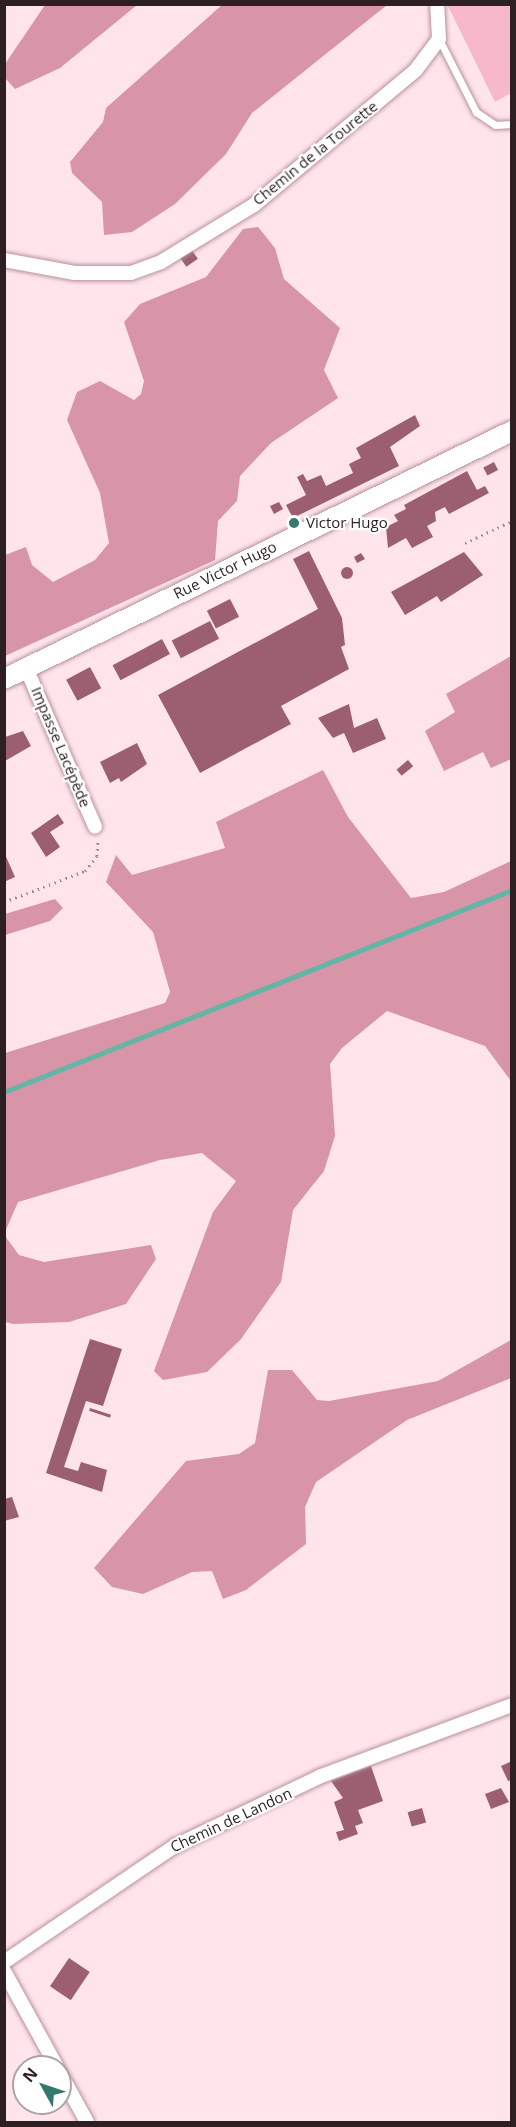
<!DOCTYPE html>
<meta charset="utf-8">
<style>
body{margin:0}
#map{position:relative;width:516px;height:2127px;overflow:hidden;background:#ffe5eb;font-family:"Open Sans",sans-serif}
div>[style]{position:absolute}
.green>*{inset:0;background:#f7b9c9}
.forest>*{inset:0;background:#d795a7}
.stream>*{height:4.5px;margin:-2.25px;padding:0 2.25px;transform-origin:2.25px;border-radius:2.25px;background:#65b5a6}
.building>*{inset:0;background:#9c5f70;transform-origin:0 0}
.round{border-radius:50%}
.path>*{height:3px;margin-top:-1.5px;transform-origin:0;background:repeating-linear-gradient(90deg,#9e898e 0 1.5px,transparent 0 6px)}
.roads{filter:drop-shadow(0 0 2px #b9929c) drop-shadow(0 0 2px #b9929c)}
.service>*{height:7px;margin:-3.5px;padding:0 3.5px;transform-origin:3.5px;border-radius:3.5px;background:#fff}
.minor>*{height:14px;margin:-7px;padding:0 7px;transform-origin:7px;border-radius:7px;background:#fff}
.secondary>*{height:20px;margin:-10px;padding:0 10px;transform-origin:10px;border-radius:10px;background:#fff}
.dots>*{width:16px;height:16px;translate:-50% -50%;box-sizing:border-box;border:3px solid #fff;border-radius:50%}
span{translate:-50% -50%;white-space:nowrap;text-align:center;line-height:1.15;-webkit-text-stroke:4.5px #fff;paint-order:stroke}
.street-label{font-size:15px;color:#2e1f23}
.poi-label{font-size:15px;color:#2e1f23}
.left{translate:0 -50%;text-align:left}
.frame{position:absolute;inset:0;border:6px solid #2e1f23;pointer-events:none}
.north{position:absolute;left:12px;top:2055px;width:60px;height:60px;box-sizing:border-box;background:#fff;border:2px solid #aba5a7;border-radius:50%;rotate:310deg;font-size:16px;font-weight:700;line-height:24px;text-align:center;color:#2e1f23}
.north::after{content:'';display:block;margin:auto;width:21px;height:27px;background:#35796e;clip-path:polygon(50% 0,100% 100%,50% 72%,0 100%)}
</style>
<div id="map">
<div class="green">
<div style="clip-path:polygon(512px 5px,511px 93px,495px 102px,448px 6px)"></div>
</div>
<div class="forest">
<div style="clip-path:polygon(223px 4px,387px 5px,252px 113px,226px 154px,175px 204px,132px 232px,104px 235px,102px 202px,72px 173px,70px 162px,103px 122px,106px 108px)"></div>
<div style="clip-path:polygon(45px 5px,45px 4px,137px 5px,60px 68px,15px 89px,5px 78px,5px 64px)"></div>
<div style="clip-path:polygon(258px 227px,275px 248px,284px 279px,340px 328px,324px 370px,338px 398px,271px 443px,240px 476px,237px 501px,218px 521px,215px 560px,5px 656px,5px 555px,26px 547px,32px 565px,53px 582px,95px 560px,109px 543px,100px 493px,67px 420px,77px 392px,100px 381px,134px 400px,141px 394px,144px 381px,124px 322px,140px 304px,206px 277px,243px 229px)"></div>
<div style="clip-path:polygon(511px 656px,511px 759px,491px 768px,483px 752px,444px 771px,425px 731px,455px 712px,446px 694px)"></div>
<div style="clip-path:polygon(323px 770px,348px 817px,411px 898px,444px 892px,511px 861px,511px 1081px,485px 1046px,387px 1011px,342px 1048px,330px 1064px,335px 1136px,324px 1171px,293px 1210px,281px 1282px,241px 1339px,207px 1372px,163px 1380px,154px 1371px,213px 1212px,236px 1181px,202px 1153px,160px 1160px,18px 1202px,5px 1232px,5px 1053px,165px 1003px,170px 992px,153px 932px,106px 882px,116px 855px,132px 875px,225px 848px,216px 822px)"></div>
<div style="clip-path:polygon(55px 899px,63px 908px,50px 921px,5px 935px,5px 914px)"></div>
<div style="clip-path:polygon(5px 1236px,19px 1255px,44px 1262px,151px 1245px,156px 1259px,126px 1304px,69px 1322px,13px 1324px,5px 1322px)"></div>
<div style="clip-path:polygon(511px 1340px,511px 1378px,407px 1420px,316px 1482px,305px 1507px,306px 1544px,246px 1590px,223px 1599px,212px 1571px,192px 1572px,143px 1594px,112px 1587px,94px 1568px,186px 1461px,239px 1454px,255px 1443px,268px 1370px,292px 1370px,317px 1400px,329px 1401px,438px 1381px)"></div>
</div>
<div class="stream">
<div style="left:4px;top:1092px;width:547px;rotate:-21.68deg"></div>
</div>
<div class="building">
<div style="left:191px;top:249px;width:12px;height:14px;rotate:55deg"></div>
<div style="clip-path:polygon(415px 415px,420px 426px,390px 447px,399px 466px,293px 518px,286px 505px,306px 495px,297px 477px,303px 474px,307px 481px,321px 475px,326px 486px,353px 473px,349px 464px,361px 458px,356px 448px)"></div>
<div style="left:494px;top:462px;width:9px;height:12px;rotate:63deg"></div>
<div style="clip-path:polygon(467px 471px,477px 490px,485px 486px,489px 493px,449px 514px,445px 507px,435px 512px,436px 521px,427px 526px,433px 537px,412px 548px,406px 538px,388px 548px,386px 527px,398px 521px,394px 515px,406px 509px,404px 505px)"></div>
<div style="clip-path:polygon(279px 502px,283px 509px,274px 514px,270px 506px)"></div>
<div style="clip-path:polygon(309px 551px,342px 618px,345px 645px,341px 647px,349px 669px,281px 706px,291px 724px,200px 773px,158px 695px,318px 609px,293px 559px)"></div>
<div style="clip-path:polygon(464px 552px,483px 575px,441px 602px,437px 596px,405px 615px,391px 592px)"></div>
<div style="clip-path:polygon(361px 553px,365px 559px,357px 563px,354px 557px)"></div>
<div class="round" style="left:341px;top:567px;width:12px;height:12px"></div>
<div style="left:230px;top:599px;width:20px;height:26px;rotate:63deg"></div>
<div style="left:210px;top:621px;width:20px;height:43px;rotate:63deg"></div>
<div style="left:162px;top:639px;width:17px;height:56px;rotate:62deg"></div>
<div style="left:90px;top:667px;width:24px;height:27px;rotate:62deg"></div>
<div style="clip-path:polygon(349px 704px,354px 728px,377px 718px,386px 739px,353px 753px,344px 733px,333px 738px,318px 718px)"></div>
<div style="clip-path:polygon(23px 731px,31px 746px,5px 761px,5px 737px)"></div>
<div style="clip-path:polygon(137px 743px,147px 764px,121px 782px,119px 778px,110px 783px,100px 762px)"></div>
<div style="left:408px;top:760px;width:8px;height:15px;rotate:50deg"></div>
<div style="clip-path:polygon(58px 814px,64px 823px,50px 832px,60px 847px,46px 857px,31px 833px)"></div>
<div style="clip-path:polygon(4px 852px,15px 877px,4px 882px)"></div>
<div style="clip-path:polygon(90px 1339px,122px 1349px,103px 1406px,86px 1401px,64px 1467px,78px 1471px,81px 1462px,107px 1470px,102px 1492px,46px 1473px)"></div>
<div style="left:90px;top:1408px;width:22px;height:3px;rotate:18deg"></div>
<div style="clip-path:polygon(12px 1497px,19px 1517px,4px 1521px,4px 1499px)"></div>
<div style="clip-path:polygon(512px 1761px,512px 1780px,508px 1781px,501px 1766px)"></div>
<div style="clip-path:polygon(371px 1766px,383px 1801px,358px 1810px,363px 1823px,355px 1826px,358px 1834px,339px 1841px,336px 1832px,344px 1830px,334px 1802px,343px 1798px,331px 1781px)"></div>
<div style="clip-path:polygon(501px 1788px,509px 1802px,491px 1809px,485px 1794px)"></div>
<div style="left:422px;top:1808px;width:15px;height:15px;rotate:74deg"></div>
<div style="left:69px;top:1958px;width:25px;height:34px;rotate:34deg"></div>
</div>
<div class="path">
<div style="left:465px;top:543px;width:52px;rotate:-25.1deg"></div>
<div style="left:4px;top:902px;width:87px;rotate:-20.9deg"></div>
<div style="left:85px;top:871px;width:19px;rotate:-51deg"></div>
<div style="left:97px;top:856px;width:17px;rotate:-87deg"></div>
</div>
<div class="roads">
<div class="service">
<div style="left:439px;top:39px;width:82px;rotate:63.1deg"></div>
<div style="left:476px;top:112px;width:23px;rotate:34deg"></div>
<div style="left:495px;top:125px;width:17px;rotate:-3deg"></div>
</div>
<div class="minor">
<div style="left:4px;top:260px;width:72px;rotate:10.4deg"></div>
<div style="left:75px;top:273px;width:56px"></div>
<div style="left:131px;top:273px;width:32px;rotate:-20deg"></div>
<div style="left:161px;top:262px;width:109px;rotate:-31.5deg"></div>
<div style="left:254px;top:205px;width:209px;rotate:-39.8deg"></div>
<div style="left:415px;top:71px;width:40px;rotate:-53deg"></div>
<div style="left:439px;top:39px;width:35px;rotate:-93deg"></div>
<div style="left:26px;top:668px;width:173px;rotate:66.5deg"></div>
<div style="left:4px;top:1962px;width:207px;rotate:-34.2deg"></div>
<div style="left:175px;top:1846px;width:162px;rotate:-25.6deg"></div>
<div style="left:321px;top:1776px;width:204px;rotate:-20.4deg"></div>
<div style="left:4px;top:1971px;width:110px;rotate:61.1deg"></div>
<div style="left:60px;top:2073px;width:56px;rotate:61.1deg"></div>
</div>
<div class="secondary">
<div style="left:4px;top:679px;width:565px;rotate:-26.02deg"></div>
</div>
</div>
<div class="dots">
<div style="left:294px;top:523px;background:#35796e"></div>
</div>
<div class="street-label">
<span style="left:315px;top:153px;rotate:-39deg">Chemin de la Tourette</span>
<span style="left:225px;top:570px;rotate:-26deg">Rue Victor Hugo</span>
<span style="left:61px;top:747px;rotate:67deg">Impasse Lacépède</span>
<span style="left:231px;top:1820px;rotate:-25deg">Chemin de Landon</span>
</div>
<div class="poi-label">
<span class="left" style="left:306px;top:523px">Victor Hugo</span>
</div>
<div class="frame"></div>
<div class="north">N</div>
</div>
